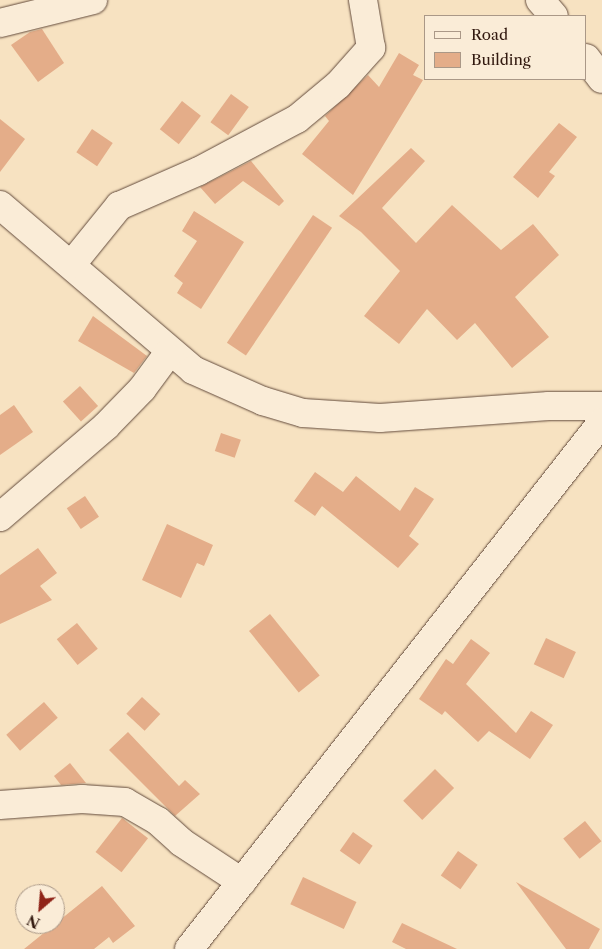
<!DOCTYPE html>
<style>
body{margin:0}
#map{position:relative;width:602px;height:949px;overflow:hidden;background:#f7e2c1;font-family:"Libre Caslon Text",serif}
div>[style]{position:absolute}
.building>*{inset:0;background:#e4ad89;transform-origin:0 0}
.roads{filter:drop-shadow(0 0 1px #634b3c) drop-shadow(0 0 1px #634b3c)}
.minor>*{height:28px;margin:-14px;padding:0 14px;transform-origin:14px;border-radius:14px;background:#faecd7}
span{translate:-50% -50%;white-space:nowrap;text-align:center;line-height:1.15;-webkit-text-stroke:5px #faecd7;paint-order:stroke}
.legend{position:absolute;left:424px;top:15px;width:162px;height:65px;box-sizing:border-box;background:#faecd7;border:1px solid #aa9887;margin:0;padding:6px 9px;list-style:none;font-size:15px;color:#32190f}
.legend li{display:flex;align-items:center;gap:10px;height:25px}
.legend b{width:25px;border:1px solid #aa9887}
.north{position:absolute;left:15px;top:884px;width:50px;height:50px;box-sizing:border-box;background:#faecd7;border:1px solid #aa9887;border-radius:50%;rotate:207deg;font-size:14px;font-weight:700;line-height:20px;text-align:center;color:#32190f}
.north::after{content:'';display:block;margin:auto;width:18px;height:22px;background:#8f2418;clip-path:polygon(50% 0,100% 100%,50% 72%,0 100%)}
</style>
<div id="map">
<div class="building">
<div style="clip-path:polygon(42px 29px,64px 63px,38px 82px,11px 45px,30px 32px)"></div>
<div style="clip-path:polygon(399px 53px,419px 65px,413px 75px,423px 80px,353px 195px,302px 154px,329px 121px,325px 116px,368px 75px,379px 87px)"></div>
<div style="left:231px;top:94px;width:22px;height:35px;rotate:36deg"></div>
<div style="left:182px;top:101px;width:24px;height:36px;rotate:38deg"></div>
<div style="clip-path:polygon(0 119px,25px 139px,0 172px)"></div>
<div style="clip-path:polygon(559px 123px,577px 137px,549px 172px,555px 176px,538px 198px,513px 177px)"></div>
<div style="left:92px;top:129px;width:25px;height:28px;rotate:34deg"></div>
<div style="clip-path:polygon(411px 148px,425px 161px,382px 208px,416px 243px,452px 205px,501px 250px,533px 224px,559px 255px,515px 297px,549px 337px,512px 368px,475px 323px,457px 340px,427px 309px,399px 344px,364px 316px,400px 271px,361px 232px,339px 216px)"></div>
<div style="clip-path:polygon(251px 161px,284px 201px,279px 206px,243px 181px,215px 204px,200px 187px)"></div>
<div style="clip-path:polygon(194px 211px,244px 242px,201px 309px,177px 293px,183px 283px,174px 276px,197px 241px,182px 231px)"></div>
<div style="left:313px;top:215px;width:23px;height:154px;rotate:34deg"></div>
<div style="clip-path:polygon(93px 316px,147px 356px,134px 373px,78px 341px)"></div>
<div style="left:80px;top:386px;width:27px;height:23px;rotate:48deg"></div>
<div style="clip-path:polygon(14px 405px,33px 432px,0 455px,0 415px)"></div>
<div style="left:221px;top:433px;width:21px;height:19px;rotate:19deg"></div>
<div style="clip-path:polygon(315px 472px,343px 492px,356px 476px,400px 511px,415px 487px,434px 499px,409px 536px,419px 544px,398px 568px,322px 506px,315px 516px,294px 501px)"></div>
<div style="left:85px;top:496px;width:25px;height:22px;rotate:56deg"></div>
<div style="clip-path:polygon(167px 524px,213px 545px,204px 566px,197px 563px,181px 598px,142px 580px)"></div>
<div style="clip-path:polygon(38px 548px,57px 573px,40px 586px,52px 600px,0 624px,0 575px)"></div>
<div style="left:270px;top:614px;width:79px;height:27px;rotate:51deg"></div>
<div style="left:77px;top:623px;width:33px;height:26px;rotate:51deg"></div>
<div style="left:546px;top:638px;width:33px;height:29px;rotate:25deg"></div>
<div style="clip-path:polygon(471px 639px,490px 653px,466px 684px,516px 733px,531px 711px,553px 725px,530px 759px,489px 731px,478px 742px,445px 711px,442px 715px,419px 699px,446px 659px,453px 664px)"></div>
<div style="left:142px;top:697px;width:25px;height:23px;rotate:43deg"></div>
<div style="left:44px;top:702px;width:21px;height:50px;rotate:49deg"></div>
<div style="clip-path:polygon(128px 732px,179px 786px,185px 780px,200px 794px,175px 816px,109px 750px)"></div>
<div style="clip-path:polygon(70px 763px,86px 783px,61px 785px,54px 776px)"></div>
<div style="left:435px;top:769px;width:27px;height:45px;rotate:45deg"></div>
<div style="left:122px;top:818px;width:33px;height:43px;rotate:38deg"></div>
<div style="left:585px;top:821px;width:26px;height:28px;rotate:51deg"></div>
<div style="left:353px;top:832px;width:24px;height:23px;rotate:35deg"></div>
<div style="left:458px;top:851px;width:24px;height:30px;rotate:35deg"></div>
<div style="left:303px;top:877px;width:59px;height:30px;rotate:25deg"></div>
<div style="clip-path:polygon(516px 882px,600px 929px,589px 949px,566px 949px)"></div>
<div style="clip-path:polygon(102px 886px,135px 926px,113px 943px,109px 937px,94px 949px,24px 949px)"></div>
<div style="clip-path:polygon(402px 923px,457px 949px,406px 949px,392px 942px)"></div>
</div>
<div class="roads">
<div class="minor">
<div style="left:540px;top:0;width:21px;rotate:49deg"></div>
<div style="left:0;top:23px;width:96px;rotate:-13.9deg"></div>
<div style="left:586px;top:58px;width:26px;rotate:53deg"></div>
<div style="left:0;top:205px;width:254px;rotate:40.5deg"></div>
<div style="left:193px;top:370px;width:77px;rotate:23.9deg"></div>
<div style="left:263px;top:401px;width:42px;rotate:16.7deg"></div>
<div style="left:303px;top:413px;width:77px;rotate:3.7deg"></div>
<div style="left:380px;top:418px;width:169px;rotate:-4.1deg"></div>
<div style="left:549px;top:406px;width:53px"></div>
<div style="left:72px;top:264px;width:75px;rotate:-51deg"></div>
<div style="left:119px;top:206px;width:87px;rotate:-23.6deg"></div>
<div style="left:199px;top:171px;width:111px;rotate:-28deg"></div>
<div style="left:297px;top:119px;width:53px;rotate:-39.7deg"></div>
<div style="left:338px;top:85px;width:50px;rotate:-48.3deg"></div>
<div style="left:371px;top:48px;width:49px;rotate:-99.5deg"></div>
<div style="left:0;top:517px;width:140px;rotate:-40.6deg"></div>
<div style="left:106px;top:426px;width:52px;rotate:-45.8deg"></div>
<div style="left:142px;top:389px;width:47px;rotate:-53.6deg"></div>
<div style="left:0;top:805px;width:82px;rotate:-4.2deg"></div>
<div style="left:82px;top:799px;width:43px;rotate:4deg"></div>
<div style="left:125px;top:802px;width:38px;rotate:30deg"></div>
<div style="left:158px;top:821px;width:31px;rotate:42deg"></div>
<div style="left:181px;top:842px;width:73px;rotate:33.3deg"></div>
<div style="left:189px;top:949px;width:670px;rotate:-51.91deg"></div>
</div>
</div>
<ul class="legend">
<li><b style="height:6px;background:#faecd7"></b>Road</li>
<li><b style="height:14px;background:#e4ad89"></b>Building</li>
</ul>
<div class="north">N</div>
</div>
